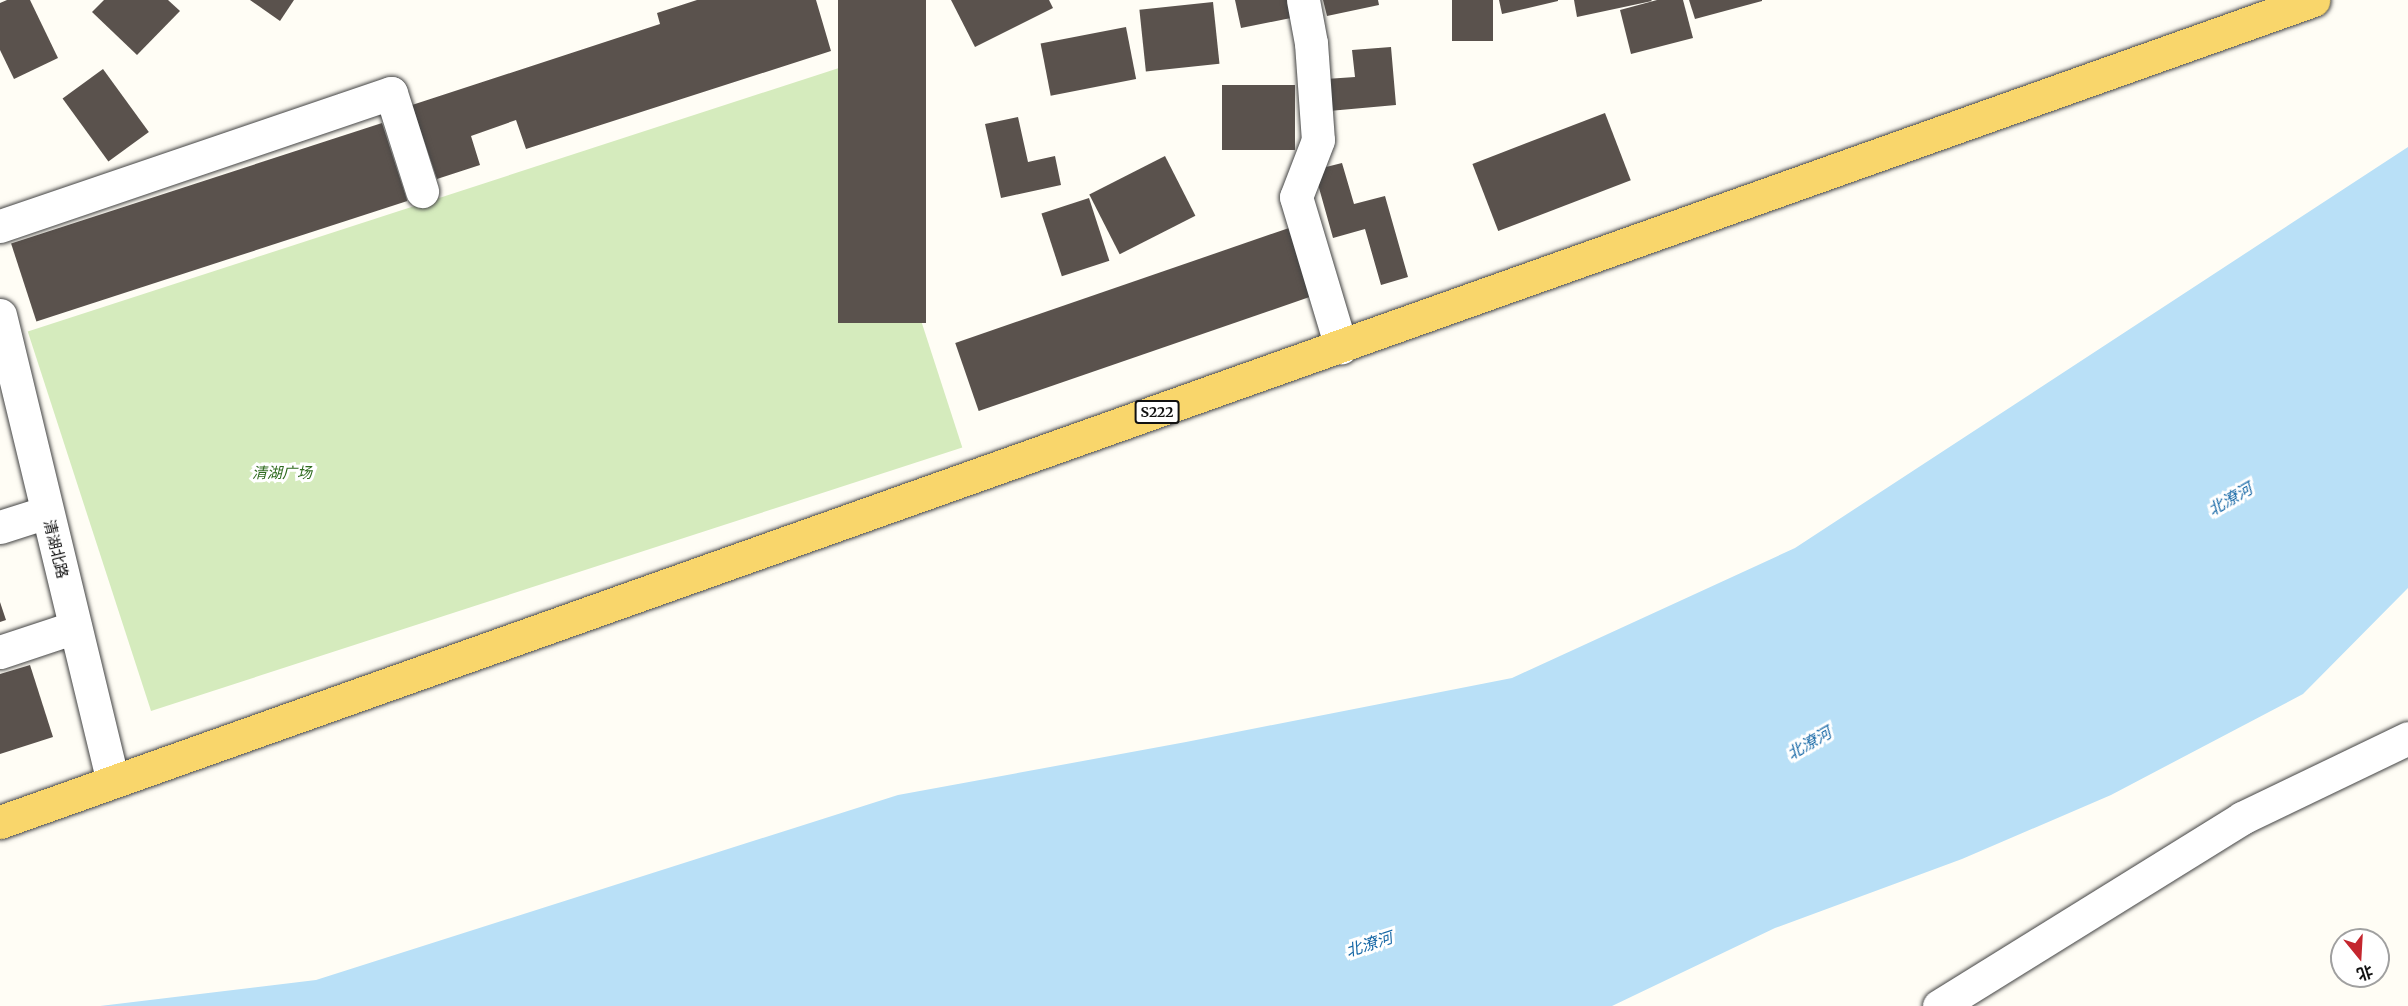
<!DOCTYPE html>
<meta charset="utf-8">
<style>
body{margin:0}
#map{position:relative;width:2408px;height:1006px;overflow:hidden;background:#fffdf5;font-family:Merriweather,"Noto Sans SC",serif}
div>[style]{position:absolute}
.green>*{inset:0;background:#d5ebbd;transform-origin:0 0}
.water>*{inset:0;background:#b9e0f7}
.building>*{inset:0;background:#5a524d;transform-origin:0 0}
.roads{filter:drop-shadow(0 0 2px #444) drop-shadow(0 0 2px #444)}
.minor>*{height:33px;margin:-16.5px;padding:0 16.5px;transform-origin:16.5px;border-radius:16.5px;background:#fff}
.major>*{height:33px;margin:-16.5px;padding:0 16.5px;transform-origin:16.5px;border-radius:16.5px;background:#f9d66b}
span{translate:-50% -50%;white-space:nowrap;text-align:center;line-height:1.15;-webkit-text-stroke:6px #fff;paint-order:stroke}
.shield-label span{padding:2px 4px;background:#fff;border:2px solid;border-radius:4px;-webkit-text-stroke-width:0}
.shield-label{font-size:14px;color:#111;font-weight:700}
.park-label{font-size:15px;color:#2f6b1f;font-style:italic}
.street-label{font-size:15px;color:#111}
.water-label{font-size:16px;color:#1768a6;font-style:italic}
.north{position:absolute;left:2330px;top:928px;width:60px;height:60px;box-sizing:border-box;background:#fff;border:2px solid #a0a0a0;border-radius:50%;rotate:162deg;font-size:16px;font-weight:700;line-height:24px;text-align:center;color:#111}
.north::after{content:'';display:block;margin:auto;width:21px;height:27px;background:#c4262e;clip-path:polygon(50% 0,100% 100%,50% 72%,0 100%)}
</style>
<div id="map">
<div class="green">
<div style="left:839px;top:68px;width:399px;height:853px;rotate:72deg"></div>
</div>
<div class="water">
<div style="clip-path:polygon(2408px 147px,2408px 588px,2303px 694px,2111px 795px,1962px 859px,1775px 928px,1612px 1006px,100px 1006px,316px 980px,898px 795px,1186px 742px,1512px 678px,1795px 548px)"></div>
</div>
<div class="building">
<div style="clip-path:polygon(7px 0,30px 0,58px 58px,14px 79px,0 50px,0 3px)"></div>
<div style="clip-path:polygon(104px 0,168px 0,180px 11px,137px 55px,92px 12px)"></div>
<div style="clip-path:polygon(250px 0,294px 0,280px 21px)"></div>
<div style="clip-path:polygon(697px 0,816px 0,831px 51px,526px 149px,516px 120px,471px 136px,480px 165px,437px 179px,412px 105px,660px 24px,657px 13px)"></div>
<div style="left:838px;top:0;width:88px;height:323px"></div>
<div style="clip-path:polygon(951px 0,1049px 0,1053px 8px,975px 47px)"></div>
<div style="clip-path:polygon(1235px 0,1288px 0,1291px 18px,1241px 28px)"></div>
<div style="clip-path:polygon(1323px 0,1378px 0,1379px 5px,1327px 16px)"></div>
<div style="left:1452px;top:0;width:41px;height:41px"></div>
<div style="clip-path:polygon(1499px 0,1558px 0,1558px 1px,1502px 14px)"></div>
<div style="clip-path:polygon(1574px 0,1651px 0,1652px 1px,1577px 17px)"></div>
<div style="clip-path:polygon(1657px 0,1683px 0,1693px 38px,1631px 54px,1620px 10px)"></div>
<div style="clip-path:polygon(1689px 0,1762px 0,1762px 1px,1695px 19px)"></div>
<div style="left:1213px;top:2px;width:62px;height:74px;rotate:84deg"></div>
<div style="left:1126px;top:27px;width:53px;height:87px;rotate:79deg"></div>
<div style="clip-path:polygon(1391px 47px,1396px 105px,1329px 111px,1326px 79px,1355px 77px,1352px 50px)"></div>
<div style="left:103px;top:69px;width:78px;height:50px;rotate:54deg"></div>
<div style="left:1295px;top:85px;width:65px;height:73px;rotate:90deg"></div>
<div style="left:1605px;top:113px;width:72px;height:142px;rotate:69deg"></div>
<div style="clip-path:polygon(1018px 117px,1028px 162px,1055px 156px,1061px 185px,1001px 198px,985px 124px)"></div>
<div style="left:382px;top:123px;width:82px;height:390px;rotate:72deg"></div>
<div style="left:1165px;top:156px;width:67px;height:85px;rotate:63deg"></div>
<div style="clip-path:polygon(1342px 163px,1354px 204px,1385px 196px,1408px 277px,1381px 285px,1365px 229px,1333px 238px,1314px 170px)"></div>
<div style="left:1089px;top:198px;width:66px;height:50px;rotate:72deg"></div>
<div style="left:1289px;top:228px;width:72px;height:353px;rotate:71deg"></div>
<div style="clip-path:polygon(0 602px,6px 620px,0 622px)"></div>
<div style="clip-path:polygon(30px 665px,53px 737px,0 754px,0 674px)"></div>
</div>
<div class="roads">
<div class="minor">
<div style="left:1303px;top:0;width:44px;rotate:79.5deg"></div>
<div style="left:1311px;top:43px;width:97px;rotate:85.9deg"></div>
<div style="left:1318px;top:140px;width:61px;rotate:111.1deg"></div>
<div style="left:1296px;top:197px;width:157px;rotate:73.3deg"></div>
<div style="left:0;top:226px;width:413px;rotate:-18.8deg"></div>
<div style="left:391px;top:93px;width:103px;rotate:72.4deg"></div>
<div style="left:0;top:315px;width:480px;rotate:76.4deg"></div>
<div style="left:0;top:527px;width:49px;rotate:-17.7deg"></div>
<div style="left:0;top:652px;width:79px;rotate:-18.4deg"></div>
<div style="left:1939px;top:1006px;width:357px;rotate:-31.8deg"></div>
<div style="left:2242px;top:818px;width:184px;rotate:-25.7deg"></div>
</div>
<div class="major">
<div style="left:0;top:822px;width:2455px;rotate:-19.56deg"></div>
</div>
</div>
<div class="shield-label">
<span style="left:1157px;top:412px">S222</span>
</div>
<div class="park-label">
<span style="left:282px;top:473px">清湖广场</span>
</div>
<div class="street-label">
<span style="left:56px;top:549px;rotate:76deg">清湖北路</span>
</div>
<div class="water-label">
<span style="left:2230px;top:499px;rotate:-30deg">北潦河</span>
<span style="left:1809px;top:743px;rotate:-30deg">北潦河</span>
<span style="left:1369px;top:944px;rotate:-18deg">北潦河</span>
</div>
<div class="north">北</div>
</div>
